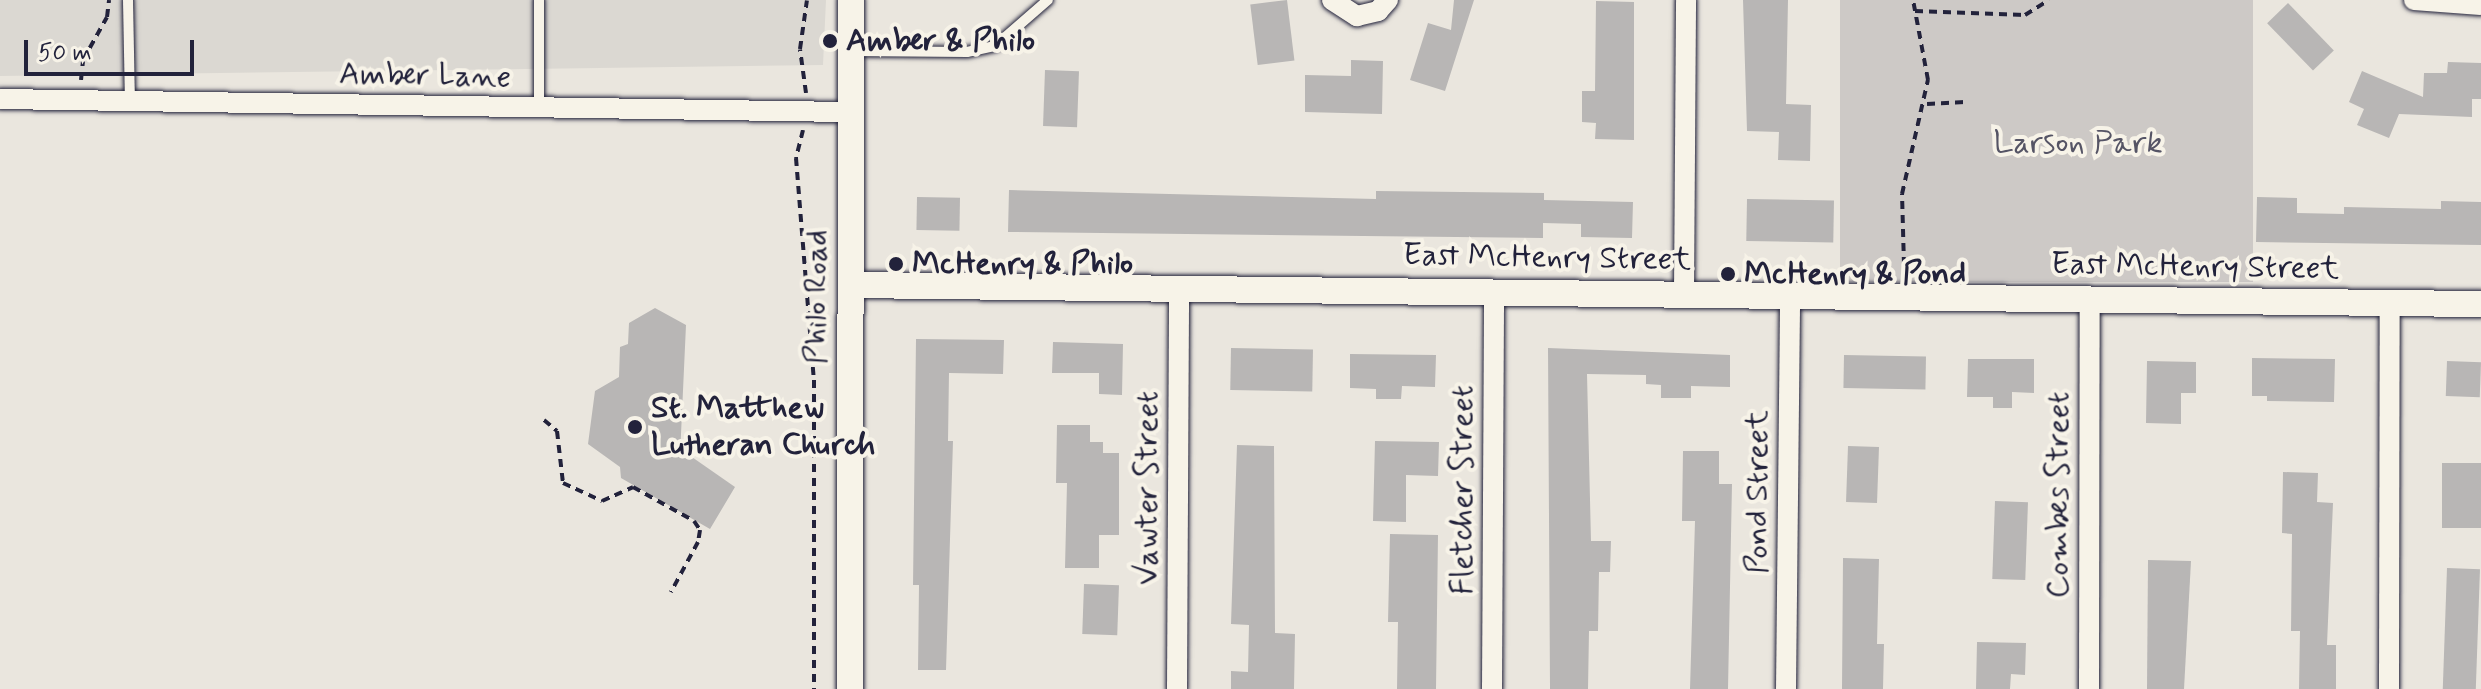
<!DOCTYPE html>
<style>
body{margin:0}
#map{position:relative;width:2481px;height:689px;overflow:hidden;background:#eae6de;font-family:Mynerve,sans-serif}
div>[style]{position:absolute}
.built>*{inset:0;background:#dbd8d2}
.green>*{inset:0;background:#cdc9c6;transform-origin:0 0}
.building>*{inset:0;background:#b8b6b5;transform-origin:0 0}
.path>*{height:4px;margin-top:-2px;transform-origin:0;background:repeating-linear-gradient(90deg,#22223b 0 8px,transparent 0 14px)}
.roads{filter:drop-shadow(0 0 2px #22223b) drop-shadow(0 0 2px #22223b)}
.lane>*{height:10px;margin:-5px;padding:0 5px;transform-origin:5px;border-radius:5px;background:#f7f3e8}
.street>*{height:20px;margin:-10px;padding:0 10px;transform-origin:10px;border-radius:10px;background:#f7f3e8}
.secondary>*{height:26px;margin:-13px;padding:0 13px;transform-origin:13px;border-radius:13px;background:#f7f3e8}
.dots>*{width:22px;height:22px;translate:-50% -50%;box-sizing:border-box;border:4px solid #f7f3e8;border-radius:50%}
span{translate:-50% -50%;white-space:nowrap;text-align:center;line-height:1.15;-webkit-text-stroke:8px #f7f3e8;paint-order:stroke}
.poi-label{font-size:32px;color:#22223b;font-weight:700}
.left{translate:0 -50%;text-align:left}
.street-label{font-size:32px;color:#22223b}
.park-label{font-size:32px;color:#555465}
.scale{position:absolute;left:24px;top:40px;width:170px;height:36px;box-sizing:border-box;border:4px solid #22223b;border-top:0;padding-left:10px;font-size:24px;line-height:28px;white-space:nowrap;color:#22223b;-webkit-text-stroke:6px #f7f3e8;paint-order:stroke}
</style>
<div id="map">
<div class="built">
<div style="clip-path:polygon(0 0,826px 0,823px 65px,0 76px)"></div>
</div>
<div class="green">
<div style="left:1840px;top:0;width:413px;height:282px"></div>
</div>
<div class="building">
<div style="left:1287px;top:0;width:61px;height:37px;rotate:83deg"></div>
<div style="clip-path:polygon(1454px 0,1474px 0,1445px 91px,1410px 80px,1428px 23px,1451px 30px)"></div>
<div style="clip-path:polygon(1743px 0,1788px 0,1786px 104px,1811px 105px,1810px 161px,1778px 160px,1779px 132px,1747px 131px)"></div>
<div style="clip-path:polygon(1596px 1px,1634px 2px,1634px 140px,1595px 139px,1596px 123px,1582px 122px,1582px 91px,1595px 91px)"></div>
<div style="left:2288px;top:3px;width:66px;height:29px;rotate:46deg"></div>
<div style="clip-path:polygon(1351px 60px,1383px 61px,1382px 114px,1305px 112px,1305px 75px,1351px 76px)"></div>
<div style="clip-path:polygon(2448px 62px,2481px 63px,2481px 99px,2472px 99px,2472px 117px,2399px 114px,2389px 138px,2357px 125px,2364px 109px,2349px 102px,2362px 71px,2423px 97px,2424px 73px,2447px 73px)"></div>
<div style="left:1045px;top:70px;width:34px;height:56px;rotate:2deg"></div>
<div style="clip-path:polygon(1009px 190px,1376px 199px,1376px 191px,1544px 193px,1544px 200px,1633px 202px,1632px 238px,1581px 237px,1581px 224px,1543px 223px,1543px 238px,1008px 232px)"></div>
<div style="left:917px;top:197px;width:43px;height:33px;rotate:1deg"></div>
<div style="clip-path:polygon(2257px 197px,2297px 198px,2297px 213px,2344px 214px,2344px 207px,2441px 209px,2441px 201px,2481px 202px,2481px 245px,2256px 242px)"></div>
<div style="left:1747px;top:199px;width:87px;height:42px;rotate:1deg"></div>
<div style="clip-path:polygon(655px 308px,686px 325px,680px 456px,689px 455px,735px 487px,710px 529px,621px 478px,620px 467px,588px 444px,595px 391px,619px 377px,620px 347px,628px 344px,629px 323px)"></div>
<div style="clip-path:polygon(916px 339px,1004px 340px,1003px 374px,949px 373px,948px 441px,953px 441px,946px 670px,918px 670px,919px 585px,913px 585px)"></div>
<div style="clip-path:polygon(1053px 342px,1123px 344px,1122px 395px,1099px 394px,1099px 373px,1052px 373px)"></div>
<div style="left:1231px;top:348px;width:82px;height:42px;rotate:1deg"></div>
<div style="clip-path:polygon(1548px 348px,1730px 355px,1730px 387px,1691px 386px,1691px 398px,1661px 398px,1661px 385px,1646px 384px,1646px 375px,1587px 374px,1591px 541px,1611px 541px,1610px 572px,1599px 572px,1598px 631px,1589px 631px,1588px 689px,1550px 689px)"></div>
<div style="clip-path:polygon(1350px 354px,1436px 355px,1435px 387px,1402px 386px,1401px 399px,1376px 399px,1376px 389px,1350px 388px)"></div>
<div style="left:1844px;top:355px;width:82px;height:33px;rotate:1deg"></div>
<div style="clip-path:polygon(2252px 358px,2335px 359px,2334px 402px,2267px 401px,2267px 396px,2252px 396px)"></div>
<div style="clip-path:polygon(1968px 359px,2034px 359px,2034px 393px,2012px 392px,2012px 408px,1993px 408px,1993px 397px,1967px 397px)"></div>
<div style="clip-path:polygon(2147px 361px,2196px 362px,2196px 393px,2181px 393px,2181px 424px,2146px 423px)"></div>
<div style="left:2447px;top:361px;width:34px;height:35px;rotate:2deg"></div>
<div style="clip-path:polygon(1057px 425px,1090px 425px,1090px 442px,1103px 442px,1103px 453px,1119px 453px,1119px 535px,1099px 535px,1099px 568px,1065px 568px,1067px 483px,1056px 483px)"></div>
<div style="clip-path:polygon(1375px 441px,1439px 442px,1438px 476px,1406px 475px,1406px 522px,1373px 521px)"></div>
<div style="clip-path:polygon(1237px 445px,1274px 446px,1275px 633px,1295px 634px,1294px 689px,1231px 689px,1231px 671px,1248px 672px,1249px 625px,1231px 624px)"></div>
<div style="left:1848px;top:446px;width:31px;height:56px;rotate:2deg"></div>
<div style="clip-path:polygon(1683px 451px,1719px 451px,1719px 484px,1732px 484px,1728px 689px,1690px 689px,1695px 521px,1682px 521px)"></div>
<div style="left:2442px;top:463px;width:39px;height:65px"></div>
<div style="clip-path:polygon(2283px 472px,2318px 473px,2317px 502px,2333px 503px,2327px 645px,2336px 645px,2336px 689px,2299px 689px,2300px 631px,2291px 631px,2292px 534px,2282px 533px)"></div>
<div style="left:1995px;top:501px;width:33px;height:78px;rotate:2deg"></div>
<div style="clip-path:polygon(1390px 534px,1438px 535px,1436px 689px,1397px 689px,1398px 622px,1388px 622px)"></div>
<div style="clip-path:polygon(1843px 558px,1879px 559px,1877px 644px,1884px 644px,1883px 689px,1842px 689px)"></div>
<div style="clip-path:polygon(2148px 560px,2191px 561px,2184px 689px,2147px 689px)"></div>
<div style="left:2447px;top:568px;width:33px;height:121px;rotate:2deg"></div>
<div style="left:1084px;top:584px;width:35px;height:50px;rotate:2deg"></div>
<div style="clip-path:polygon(1977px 642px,2026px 643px,2025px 675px,2011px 674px,2010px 689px,1976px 689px)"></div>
</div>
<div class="path">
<div style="left:1915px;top:11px;width:110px;rotate:2.1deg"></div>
<div style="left:2025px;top:15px;width:28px;rotate:-32deg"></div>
<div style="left:81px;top:80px;width:20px;rotate:-84deg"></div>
<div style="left:83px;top:60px;width:49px;rotate:-60.8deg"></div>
<div style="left:107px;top:17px;width:17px;rotate:-83deg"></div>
<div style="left:806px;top:93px;width:44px;rotate:-97.8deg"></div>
<div style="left:800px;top:49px;width:49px;rotate:-81.9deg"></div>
<div style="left:1927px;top:104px;width:38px;rotate:-3deg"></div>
<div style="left:803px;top:130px;width:29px;rotate:104deg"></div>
<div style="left:796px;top:158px;width:223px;rotate:85.4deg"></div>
<div style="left:814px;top:380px;width:309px;rotate:90deg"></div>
<div style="left:1904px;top:265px;width:71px;rotate:-91.6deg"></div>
<div style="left:1902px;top:194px;width:117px;rotate:-77.2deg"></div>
<div style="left:1928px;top:80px;width:81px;rotate:-100.6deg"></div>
<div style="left:544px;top:420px;width:17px;rotate:40deg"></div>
<div style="left:557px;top:431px;width:52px;rotate:83.4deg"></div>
<div style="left:563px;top:483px;width:43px;rotate:24.8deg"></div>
<div style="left:602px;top:501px;width:34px;rotate:-24deg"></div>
<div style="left:633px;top:487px;width:70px;rotate:29.1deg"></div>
<div style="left:694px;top:521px;width:11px;rotate:56deg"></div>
<div style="left:700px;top:530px;width:12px;rotate:99deg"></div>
<div style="left:698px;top:542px;width:57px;rotate:118.4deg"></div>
</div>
<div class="roads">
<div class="lane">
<div style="left:128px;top:0;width:101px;rotate:88.9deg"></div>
<div style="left:852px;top:51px;width:115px;rotate:0.5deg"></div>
<div style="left:967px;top:52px;width:29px;rotate:-12deg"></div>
<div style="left:995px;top:46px;width:70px;rotate:-41deg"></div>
<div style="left:539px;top:107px;width:107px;rotate:-90deg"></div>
</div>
<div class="street">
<div style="left:1332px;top:0;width:30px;rotate:33deg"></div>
<div style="left:1357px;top:16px;width:22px;rotate:-13deg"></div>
<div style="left:1378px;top:11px;width:15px;rotate:-48deg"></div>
<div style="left:2414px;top:0;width:67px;rotate:4.3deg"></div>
<div style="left:0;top:99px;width:850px;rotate:0.88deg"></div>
<div style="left:1684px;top:294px;width:294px;rotate:-89.6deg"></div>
<div style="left:1177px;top:689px;width:402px;rotate:-89.7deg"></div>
<div style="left:1492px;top:689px;width:397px;rotate:-89.7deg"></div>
<div style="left:1786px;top:689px;width:393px;rotate:-89.4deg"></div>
<div style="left:2089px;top:689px;width:389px;rotate:-89.9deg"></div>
<div style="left:2389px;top:689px;width:386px;rotate:-89.9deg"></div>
</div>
<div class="secondary">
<div style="left:851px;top:285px;width:1630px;rotate:0.67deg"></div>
<div style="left:850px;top:689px;width:689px;rotate:-89.92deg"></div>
</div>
</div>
<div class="dots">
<div style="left:830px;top:41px;background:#22223b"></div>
<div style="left:896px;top:264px;background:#22223b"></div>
<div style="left:1728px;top:274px;background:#22223b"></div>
<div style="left:635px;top:427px;background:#22223b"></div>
</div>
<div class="poi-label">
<span class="left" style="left:846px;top:41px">Amber &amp; Philo</span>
<span class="left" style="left:912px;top:264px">McHenry &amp; Philo</span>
<span class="left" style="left:1744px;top:274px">McHenry &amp; Pond</span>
<span class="left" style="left:651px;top:427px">St. Matthew<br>Lutheran Church</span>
</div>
<div class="street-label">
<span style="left:425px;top:76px;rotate:1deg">Amber Lane</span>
<span style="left:1547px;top:258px;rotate:1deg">East McHenry Street</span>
<span style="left:2195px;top:267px;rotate:1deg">East McHenry Street</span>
<span style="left:817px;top:297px;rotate:-90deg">Philo Road</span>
<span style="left:1148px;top:488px;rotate:-90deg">Vawter Street</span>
<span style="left:1463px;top:490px;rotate:-90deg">Fletcher Street</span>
<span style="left:1758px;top:492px;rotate:-90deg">Pond Street</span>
<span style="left:2059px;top:495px;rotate:-90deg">Combes Street</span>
</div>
<div class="park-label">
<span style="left:2078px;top:143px">Larson Park</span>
</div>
<div class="scale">50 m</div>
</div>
